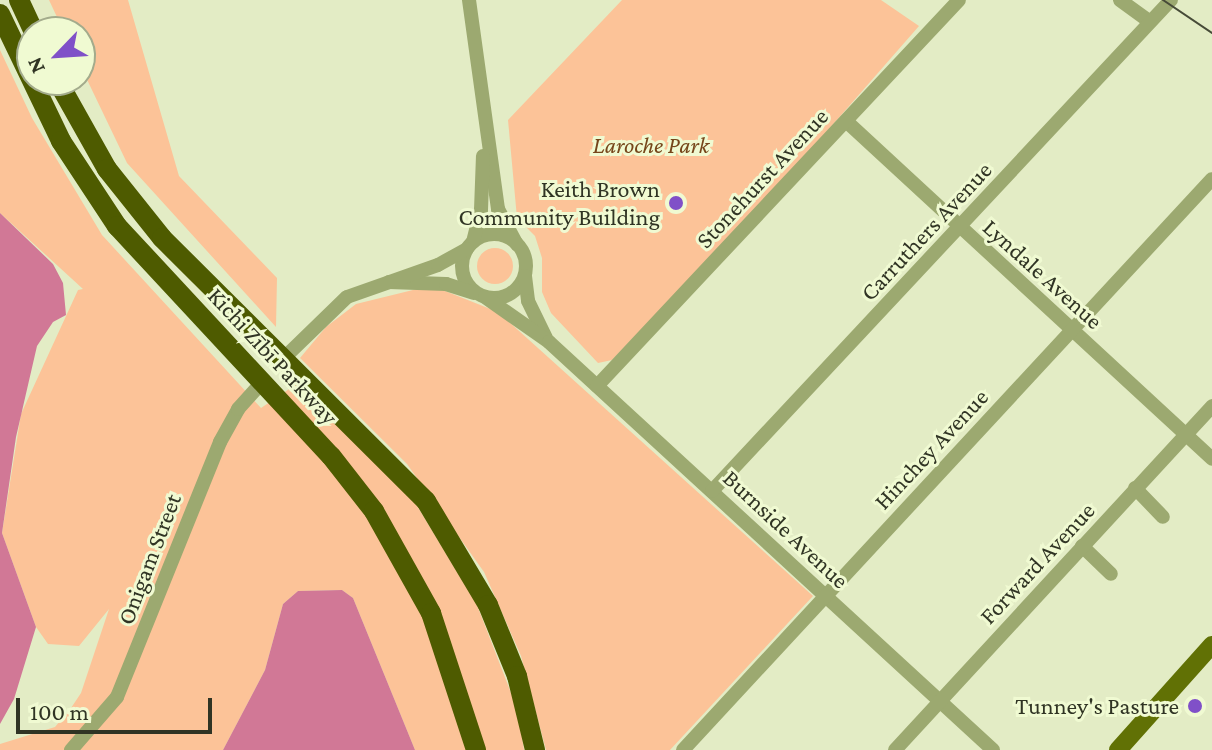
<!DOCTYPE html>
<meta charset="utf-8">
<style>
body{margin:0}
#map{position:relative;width:1212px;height:750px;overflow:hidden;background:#e3ecc5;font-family:"Crimson Pro",serif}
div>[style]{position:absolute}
.green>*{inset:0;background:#fcc398}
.round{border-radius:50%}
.water>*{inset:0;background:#d17896}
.minor>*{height:14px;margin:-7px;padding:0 7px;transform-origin:7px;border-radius:7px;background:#9ca970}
.minor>.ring{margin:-7px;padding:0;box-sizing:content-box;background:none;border:14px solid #9ca970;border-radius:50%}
.major>*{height:18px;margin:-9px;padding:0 9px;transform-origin:9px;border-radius:9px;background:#617105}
.highway>*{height:20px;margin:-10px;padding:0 10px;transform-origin:10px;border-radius:10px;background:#4e5b00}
.tram>*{height:2px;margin:-1px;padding:0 1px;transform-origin:1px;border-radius:1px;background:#474b38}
.dots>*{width:22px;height:22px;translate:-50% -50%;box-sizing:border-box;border:4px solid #f0fad2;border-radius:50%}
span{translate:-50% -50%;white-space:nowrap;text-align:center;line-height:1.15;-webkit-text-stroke:6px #f0fad2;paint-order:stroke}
.park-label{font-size:24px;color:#76461a;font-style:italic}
.street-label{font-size:24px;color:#303424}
.poi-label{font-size:24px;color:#303424}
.right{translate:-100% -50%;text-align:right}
.north{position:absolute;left:16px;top:16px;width:80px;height:80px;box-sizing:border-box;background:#f0fad2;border:2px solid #a3ab8c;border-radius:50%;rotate:245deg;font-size:22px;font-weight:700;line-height:32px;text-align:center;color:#303424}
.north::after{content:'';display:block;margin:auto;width:28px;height:36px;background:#8050c8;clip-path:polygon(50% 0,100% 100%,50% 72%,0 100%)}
.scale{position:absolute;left:16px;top:698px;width:196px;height:36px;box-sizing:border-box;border:4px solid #303424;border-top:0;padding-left:10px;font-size:24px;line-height:28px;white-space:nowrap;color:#303424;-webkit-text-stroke:6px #f0fad2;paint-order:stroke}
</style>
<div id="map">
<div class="green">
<div style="clip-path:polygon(49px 0,128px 0,179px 176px,277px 278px,276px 327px,127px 163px,80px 65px,80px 32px,64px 32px)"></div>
<div style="clip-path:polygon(622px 0,881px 0,919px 26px,780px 185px,612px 360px,598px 363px,551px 313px,542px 292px,542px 258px,535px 236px,517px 218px,508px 120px)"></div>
<div style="clip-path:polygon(0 50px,32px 118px,102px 235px,261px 408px,298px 383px,416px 504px,477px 605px,518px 711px,524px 750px,415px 750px,353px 598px,342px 590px,298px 591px,283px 604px,265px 670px,223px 750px,0 750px,0 744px,55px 727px,71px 708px,81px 693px,109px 609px,79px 646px,48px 644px,36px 627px,2px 533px,21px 414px,78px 290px,83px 289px,0 213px)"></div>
<div class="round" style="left:477px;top:248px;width:36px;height:36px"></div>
<div style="clip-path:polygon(417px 289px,440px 289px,498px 312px,813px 596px,670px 750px,546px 750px,521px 656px,484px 572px,407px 464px,300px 358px,326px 327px,356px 304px)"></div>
</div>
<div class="water">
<div style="clip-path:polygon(0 213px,53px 264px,63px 283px,66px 315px,53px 322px,37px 346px,16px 437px,2px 533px,36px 627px,14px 699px,0 724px)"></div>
<div style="clip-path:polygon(342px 590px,353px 598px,415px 750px,223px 750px,265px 670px,283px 604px,298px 591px)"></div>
</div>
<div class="minor">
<div style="left:469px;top:0;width:211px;rotate:82.1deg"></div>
<div style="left:498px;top:209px;width:40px;rotate:62deg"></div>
<div style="left:1120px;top:0;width:37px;rotate:36deg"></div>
<div style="left:846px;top:121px;width:498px;rotate:42.7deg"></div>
<div class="ring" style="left:462px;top:234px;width:50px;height:50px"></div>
<div style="left:473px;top:242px;width:33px;rotate:-76deg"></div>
<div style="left:481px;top:210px;width:54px;rotate:-87.9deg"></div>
<div style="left:525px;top:276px;width:25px;rotate:83deg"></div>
<div style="left:528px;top:301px;width:41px;rotate:64.1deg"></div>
<div style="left:389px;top:282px;width:57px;rotate:2deg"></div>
<div style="left:446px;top:284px;width:29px;rotate:18deg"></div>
<div style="left:485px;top:297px;width:78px;rotate:35.1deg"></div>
<div style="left:549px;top:342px;width:603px;rotate:42.58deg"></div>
<div style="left:285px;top:357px;width:86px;rotate:-44.1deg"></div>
<div style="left:347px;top:297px;width:96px;rotate:-19.4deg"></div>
<div style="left:438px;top:265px;width:33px;rotate:-29deg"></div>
<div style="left:597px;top:386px;width:529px;rotate:-46.84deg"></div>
<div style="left:1135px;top:488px;width:40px;rotate:46deg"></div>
<div style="left:712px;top:491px;width:672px;rotate:-46.93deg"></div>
<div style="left:1082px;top:546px;width:40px;rotate:44deg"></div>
<div style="left:71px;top:750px;width:70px;rotate:-49deg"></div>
<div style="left:117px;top:697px;width:275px;rotate:-68deg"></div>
<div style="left:220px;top:442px;width:38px;rotate:-61deg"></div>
<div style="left:238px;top:409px;width:38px;rotate:-48deg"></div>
<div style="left:683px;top:750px;width:778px;rotate:-47.19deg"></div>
<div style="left:895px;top:750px;width:468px;rotate:-47.3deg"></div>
</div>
<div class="major">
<div style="left:1118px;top:750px;width:141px;rotate:-48.2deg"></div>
</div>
<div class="highway">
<div style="left:19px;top:0;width:35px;rotate:65deg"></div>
<div style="left:0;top:14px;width:141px;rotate:64.3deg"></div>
<div style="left:61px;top:141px;width:102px;rotate:56.6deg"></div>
<div style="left:117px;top:226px;width:314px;rotate:47.1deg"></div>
<div style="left:331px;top:456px;width:70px;rotate:52deg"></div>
<div style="left:374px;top:511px;width:117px;rotate:60.8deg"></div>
<div style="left:431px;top:613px;width:144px;rotate:71.8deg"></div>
<div style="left:57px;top:80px;width:102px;rotate:60.7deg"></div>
<div style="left:107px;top:169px;width:88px;rotate:51.4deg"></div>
<div style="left:162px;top:238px;width:373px;rotate:44.9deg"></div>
<div style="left:426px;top:501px;width:121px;rotate:59.2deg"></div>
<div style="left:488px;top:605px;width:77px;rotate:67.8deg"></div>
<div style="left:517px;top:676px;width:76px;rotate:76.3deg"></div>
</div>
<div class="tram">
<div style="left:1163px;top:0;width:59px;rotate:34deg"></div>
</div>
<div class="dots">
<div style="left:676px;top:203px;background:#8050c8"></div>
<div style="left:1195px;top:706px;background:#8050c8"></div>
</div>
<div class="park-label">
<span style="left:651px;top:145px">Laroche Park</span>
</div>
<div class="street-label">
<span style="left:762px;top:178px;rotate:-47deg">Stonehurst Avenue</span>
<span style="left:926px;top:231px;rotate:-47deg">Carruthers Avenue</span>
<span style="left:1043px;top:274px;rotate:42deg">Lyndale Avenue</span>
<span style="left:273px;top:356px;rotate:47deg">Kichi Zībī Parkway</span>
<span style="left:931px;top:449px;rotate:-47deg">Hinchey Avenue</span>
<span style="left:786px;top:529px;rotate:43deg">Burnside Avenue</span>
<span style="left:149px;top:559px;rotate:-69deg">Onigam Street</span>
<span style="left:1037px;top:563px;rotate:-47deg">Forward Avenue</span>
</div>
<div class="poi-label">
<span class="right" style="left:660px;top:203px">Keith Brown<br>Community Building</span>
<span class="right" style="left:1179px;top:706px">Tunney's Pasture</span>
</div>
<div class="north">N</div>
<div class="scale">100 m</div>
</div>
